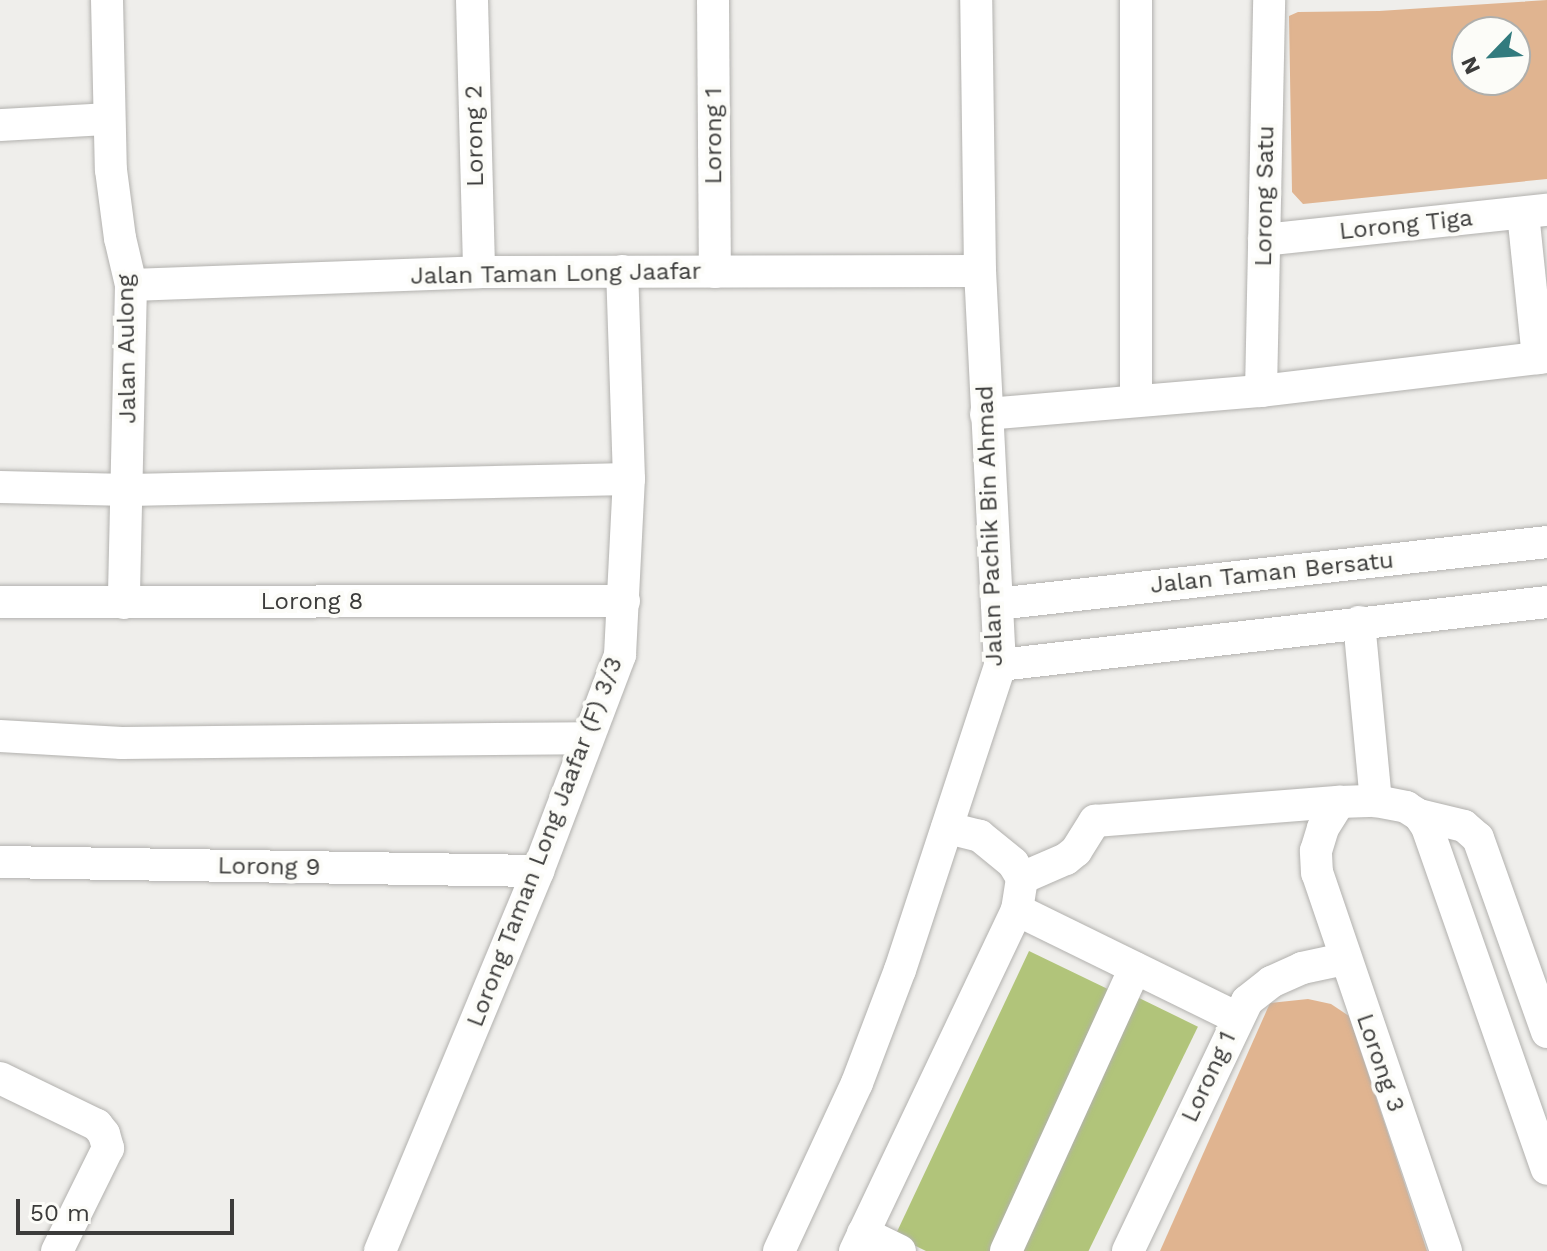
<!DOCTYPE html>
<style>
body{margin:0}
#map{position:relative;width:1547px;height:1251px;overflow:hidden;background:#efeeeb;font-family:"Work Sans",sans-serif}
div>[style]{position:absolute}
.green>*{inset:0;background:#e0b490}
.building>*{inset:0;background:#b1c47a;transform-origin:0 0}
.roads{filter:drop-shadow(0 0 2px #b2b1ae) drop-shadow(0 0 2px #b2b1ae)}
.minor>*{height:32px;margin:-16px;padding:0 16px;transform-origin:16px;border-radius:16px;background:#fff}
span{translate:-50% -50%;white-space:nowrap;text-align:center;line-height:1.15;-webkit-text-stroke:8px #fcfcf8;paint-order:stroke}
.street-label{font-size:24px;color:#3c3c3b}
.north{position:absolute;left:1451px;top:16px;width:80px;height:80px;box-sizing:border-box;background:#fcfcf8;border:2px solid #afafac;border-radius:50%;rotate:245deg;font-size:22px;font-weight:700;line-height:32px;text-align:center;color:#3c3c3b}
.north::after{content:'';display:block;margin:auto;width:28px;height:36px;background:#327b7e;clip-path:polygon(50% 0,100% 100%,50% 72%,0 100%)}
.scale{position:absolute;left:16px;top:1199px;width:218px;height:36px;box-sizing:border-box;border:4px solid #3c3c3b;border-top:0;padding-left:10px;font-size:24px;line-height:28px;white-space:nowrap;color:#3c3c3b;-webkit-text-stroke:6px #fcfcf8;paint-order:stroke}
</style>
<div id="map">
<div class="green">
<div style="clip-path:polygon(evenodd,1547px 0,1547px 179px,1303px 204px,1292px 192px,1289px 16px,1298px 12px,1379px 11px,1547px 0,1515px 32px,1515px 80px,1467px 80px,1467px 32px,1515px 32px)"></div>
<div style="clip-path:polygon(1308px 999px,1331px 1004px,1349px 1016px,1427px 1251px,1160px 1251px,1270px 1003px)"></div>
</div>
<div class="building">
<div style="clip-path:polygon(1029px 951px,1116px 993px,995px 1251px,926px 1251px,895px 1236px)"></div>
<div style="left:1135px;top:996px;width:70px;height:283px;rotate:26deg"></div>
</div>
<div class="roads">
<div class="minor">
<div style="left:107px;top:0;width:170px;rotate:88.7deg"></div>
<div style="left:111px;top:170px;width:69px;rotate:82.5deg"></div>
<div style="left:120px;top:238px;width:48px;rotate:76.8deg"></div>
<div style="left:131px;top:285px;width:318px;rotate:91.3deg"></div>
<div style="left:472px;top:0;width:272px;rotate:88.5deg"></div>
<div style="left:713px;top:0;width:272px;rotate:89.6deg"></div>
<div style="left:1136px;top:0;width:400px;rotate:90deg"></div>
<div style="left:0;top:125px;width:107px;rotate:-3.2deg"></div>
<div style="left:1523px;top:213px;width:146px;rotate:84.1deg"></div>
<div style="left:1264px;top:240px;width:285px;rotate:-6.1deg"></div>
<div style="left:131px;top:285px;width:348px;rotate:-2.1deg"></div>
<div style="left:479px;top:272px;width:501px;rotate:-0.11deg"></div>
<div style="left:1261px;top:391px;width:391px;rotate:-88.8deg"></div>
<div style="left:986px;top:414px;width:276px;rotate:-4.8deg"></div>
<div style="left:1261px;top:391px;width:288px;rotate:-6.8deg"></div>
<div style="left:0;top:487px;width:129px;rotate:1.3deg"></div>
<div style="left:129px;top:490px;width:500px;rotate:-1.26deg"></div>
<div style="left:0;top:602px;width:624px;rotate:-0.09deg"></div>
<div style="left:997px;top:604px;width:553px;rotate:-6.43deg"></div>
<div style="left:1359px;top:622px;width:180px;rotate:84.6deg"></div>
<div style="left:1000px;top:665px;width:551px;rotate:-6.57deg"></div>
<div style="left:0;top:736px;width:122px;rotate:3.3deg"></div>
<div style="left:122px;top:743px;width:463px;rotate:-0.6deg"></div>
<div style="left:1419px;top:815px;width:14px;rotate:56deg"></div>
<div style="left:1427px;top:827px;width:362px;rotate:70.7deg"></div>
<div style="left:0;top:862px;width:538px;rotate:0.96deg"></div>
<div style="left:1022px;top:878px;width:48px;rotate:-23.4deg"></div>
<div style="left:1066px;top:859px;width:13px;rotate:-39deg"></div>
<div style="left:1076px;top:851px;width:36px;rotate:-58deg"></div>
<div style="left:1095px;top:821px;width:245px;rotate:-4.5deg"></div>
<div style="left:1017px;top:910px;width:245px;rotate:26.1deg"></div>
<div style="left:0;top:1078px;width:108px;rotate:25.9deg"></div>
<div style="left:97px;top:1125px;width:11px;rotate:52deg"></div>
<div style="left:104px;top:1134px;width:15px;rotate:74deg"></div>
<div style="left:108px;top:1148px;width:115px;rotate:116.3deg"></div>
<div style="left:863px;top:1233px;width:41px;rotate:25.9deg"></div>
<div style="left:380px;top:1251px;width:412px;rotate:-67.4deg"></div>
<div style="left:538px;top:871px;width:231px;rotate:-69.2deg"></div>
<div style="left:620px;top:655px;width:176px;rotate:-87.1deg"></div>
<div style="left:629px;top:479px;width:208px;rotate:-91.9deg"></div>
<div style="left:779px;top:1251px;width:185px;rotate:-65.1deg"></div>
<div style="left:857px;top:1083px;width:121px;rotate:-69.2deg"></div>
<div style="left:900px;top:970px;width:321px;rotate:-71.8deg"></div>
<div style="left:1000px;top:665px;width:395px;rotate:-92.9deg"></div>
<div style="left:980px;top:271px;width:271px;rotate:-90.8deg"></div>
<div style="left:855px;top:1251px;width:378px;rotate:-64.6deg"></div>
<div style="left:1017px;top:910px;width:32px;rotate:-81deg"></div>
<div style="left:1022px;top:878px;width:17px;rotate:-121deg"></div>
<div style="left:1013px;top:863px;width:43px;rotate:-140.7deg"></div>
<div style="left:980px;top:836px;width:34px;rotate:-166deg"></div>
<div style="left:1006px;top:1251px;width:311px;rotate:-65.5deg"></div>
<div style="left:1128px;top:1251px;width:277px;rotate:-64.5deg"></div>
<div style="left:1247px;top:1001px;width:31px;rotate:-38deg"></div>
<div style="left:1271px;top:982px;width:34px;rotate:-24deg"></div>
<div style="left:1302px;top:968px;width:43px;rotate:-12.1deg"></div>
<div style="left:1446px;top:1251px;width:399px;rotate:-108.8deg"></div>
<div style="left:1317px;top:873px;width:22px;rotate:-93deg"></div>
<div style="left:1316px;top:851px;width:24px;rotate:-73deg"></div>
<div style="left:1323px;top:828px;width:31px;rotate:-58deg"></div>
<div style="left:1339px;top:802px;width:37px;rotate:-2deg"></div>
<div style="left:1376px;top:801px;width:31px;rotate:11deg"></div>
<div style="left:1406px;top:807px;width:15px;rotate:32deg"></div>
<div style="left:1419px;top:815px;width:46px;rotate:13.7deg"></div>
<div style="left:1464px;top:826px;width:18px;rotate:41deg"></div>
<div style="left:1478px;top:838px;width:206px;rotate:70.4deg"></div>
</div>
</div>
<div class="street-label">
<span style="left:475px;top:136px;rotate:-91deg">Lorong 2</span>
<span style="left:714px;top:136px;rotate:-90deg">Lorong 1</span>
<span style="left:1265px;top:196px;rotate:-89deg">Lorong Satu</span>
<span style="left:1406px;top:225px;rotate:-6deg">Lorong Tiga</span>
<span style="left:556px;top:274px;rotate:-1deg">Jalan Taman Long Jaafar</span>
<span style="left:127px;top:349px;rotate:-91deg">Jalan Aulong</span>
<span style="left:990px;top:526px;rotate:-92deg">Jalan Pachik Bin Ahmad</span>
<span style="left:1272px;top:573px;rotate:-6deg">Jalan Taman Bersatu</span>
<span style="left:312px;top:602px">Lorong 8</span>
<span style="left:545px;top:842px;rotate:-69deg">Lorong Taman Long Jaafar (F) 3/3</span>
<span style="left:269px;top:867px;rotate:1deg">Lorong 9</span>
<span style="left:1380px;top:1063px;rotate:71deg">Lorong 3</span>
<span style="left:1209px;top:1077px;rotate:-65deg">Lorong 1</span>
</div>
<div class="north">N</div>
<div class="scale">50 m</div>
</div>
